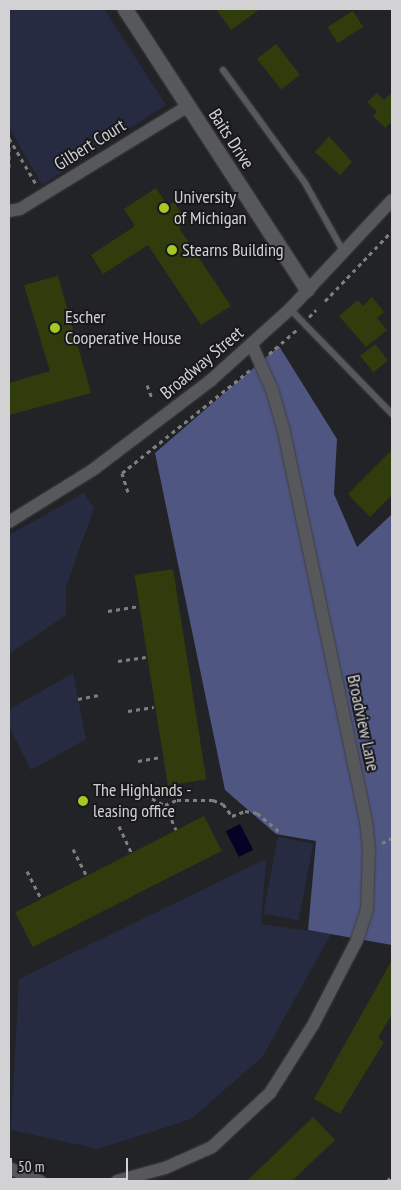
<!DOCTYPE html>
<style>
body{margin:0}
#map{position:relative;width:401px;height:1190px;overflow:hidden;background:#222326;font-family:"PT Sans Narrow",sans-serif}
div>[style]{position:absolute}
.green>*{inset:0;background:#272b42;transform-origin:0 0}
.forest>*{inset:0;background:#4f5681}
.water>*{inset:0;background:#050325;transform-origin:0 0}
.building>*{inset:0;background:#313c0c;transform-origin:0 0}
.path>*{height:3px;margin-top:-1.5px;transform-origin:0;background:repeating-linear-gradient(90deg,#7f7f82 0 4px,transparent 0 8px)}
.roads{filter:drop-shadow(0 0 1px #3f3f42) drop-shadow(0 0 1px #3f3f42)}
.service>*{height:6px;margin:-3px;padding:0 3px;transform-origin:3px;border-radius:3px;background:#57585b}
.minor>*{height:12px;margin:-6px;padding:0 6px;transform-origin:6px;border-radius:6px;background:#57585b}
.tertiary>*{height:15px;margin:-7.5px;padding:0 7.5px;transform-origin:7.5px;border-radius:7.5px;background:#57585b}
.dots>*{width:14px;height:14px;translate:-50% -50%;box-sizing:border-box;border:2px solid #19191c;border-radius:50%}
span{translate:-50% -50%;white-space:nowrap;text-align:center;line-height:1.15;-webkit-text-stroke:4px #19191c;paint-order:stroke}
.street-label{font-size:18px;color:#d2d2d4}
.poi-label{font-size:18px;color:#d2d2d4}
.left{translate:0 -50%;text-align:left}
.frame{position:absolute;inset:0;border:10px solid #d2d2d4;pointer-events:none}
.scale{position:absolute;left:10px;top:1158px;width:118px;height:22px;box-sizing:border-box;border:2px solid #d2d2d4;border-top:0;padding-left:6px;font-size:15px;line-height:18px;white-space:nowrap;color:#d2d2d4;-webkit-text-stroke:4px #19191c;paint-order:stroke}
</style>
<div id="map">
<div class="green">
<div style="clip-path:polygon(9px 9px,104px 9px,166px 105px,42px 185px,9px 127px)"></div>
<div style="clip-path:polygon(84px 493px,94px 508px,66px 587px,66px 615px,9px 654px,9px 535px)"></div>
<div style="clip-path:polygon(73px 673px,86px 739px,31px 770px,9px 726px,9px 710px)"></div>
<div style="left:278px;top:837px;width:36px;height:78px;rotate:11deg"></div>
<div style="clip-path:polygon(266px 859px,261px 924px,331px 934px,263px 1056px,191px 1119px,98px 1149px,11px 1130px,19px 979px)"></div>
</div>
<div class="forest">
<div style="clip-path:polygon(279px 346px,337px 439px,334px 494px,357px 547px,392px 514px,392px 945px,308px 930px,316px 841px,276px 834px,225px 790px,155px 453px)"></div>
</div>
<div class="water">
<div style="left:240px;top:824px;width:29px;height:16px;rotate:63deg"></div>
</div>
<div class="building">
<div style="clip-path:polygon(216px 9px,260px 9px,231px 30px)"></div>
<div style="left:353px;top:11px;width:19px;height:30px;rotate:58deg"></div>
<div style="left:276px;top:44px;width:39px;height:24px;rotate:52deg"></div>
<div style="clip-path:polygon(392px 92px,392px 121px,385px 128px,373px 116px,377px 112px,367px 102px,377px 93px,384px 100px)"></div>
<div style="clip-path:polygon(329px 136px,352px 162px,340px 175px,315px 152px)"></div>
<div style="clip-path:polygon(156px 188px,168px 206px,174px 202px,187px 222px,179px 228px,231px 306px,201px 325px,148px 245px,103px 274px,91px 255px,135px 226px,124px 209px)"></div>
<div style="clip-path:polygon(58px 276px,91px 393px,9px 415px,9px 383px,50px 371px,24px 285px)"></div>
<div style="clip-path:polygon(372px 297px,384px 312px,377px 318px,387px 330px,366px 347px,339px 316px,358px 300px,363px 306px)"></div>
<div style="left:375px;top:344px;width:21px;height:19px;rotate:51deg"></div>
<div style="clip-path:polygon(392px 450px,392px 495px,370px 517px,348px 494px)"></div>
<div style="left:173px;top:569px;width:213px;height:39px;rotate:81deg"></div>
<div style="left:204px;top:816px;width:39px;height:212px;rotate:63deg"></div>
<div style="clip-path:polygon(392px 960px,392px 1014px,378px 1038px,384px 1042px,340px 1114px,314px 1099px)"></div>
<div style="clip-path:polygon(313px 1117px,335px 1140px,292px 1181px,247px 1181px)"></div>
</div>
<div class="path">
<div style="left:9px;top:138px;width:53px;rotate:59.6deg"></div>
<div style="left:9px;top:167px;width:27px;rotate:-90deg"></div>
<div style="left:325px;top:301px;width:97px;rotate:-46.3deg"></div>
<div style="left:309px;top:317px;width:10px;rotate:-45deg"></div>
<div style="left:269px;top:354px;width:37px;rotate:-41deg"></div>
<div style="left:147px;top:385px;width:14px;rotate:69deg"></div>
<div style="left:128px;top:492px;width:20px;rotate:-108deg"></div>
<div style="left:122px;top:473px;width:164px;rotate:-38.8deg"></div>
<div style="left:108px;top:611px;width:30px;rotate:-9deg"></div>
<div style="left:118px;top:661px;width:28px;rotate:-8deg"></div>
<div style="left:78px;top:699px;width:21px;rotate:-11deg"></div>
<div style="left:128px;top:711px;width:26px;rotate:-9deg"></div>
<div style="left:138px;top:761px;width:23px;rotate:-10deg"></div>
<div style="left:145px;top:795px;width:22px;rotate:27deg"></div>
<div style="left:165px;top:805px;width:27px;rotate:66deg"></div>
<div style="left:165px;top:805px;width:13px;rotate:-23deg"></div>
<div style="left:177px;top:800px;width:36px"></div>
<div style="left:213px;top:800px;width:11px;rotate:22deg"></div>
<div style="left:223px;top:804px;width:15px;rotate:53deg"></div>
<div style="left:232px;top:816px;width:14px;rotate:-21deg"></div>
<div style="left:245px;top:811px;width:12px;rotate:9deg"></div>
<div style="left:257px;top:813px;width:31px;rotate:40deg"></div>
<div style="left:119px;top:826px;width:29px;rotate:65deg"></div>
<div style="left:382px;top:843px;width:11px;rotate:-27deg"></div>
<div style="left:73px;top:849px;width:29px;rotate:63deg"></div>
<div style="left:27px;top:871px;width:29px;rotate:63deg"></div>
<div style="left:387px;top:1181px;width:7px;rotate:-45deg"></div>
</div>
<div class="roads">
<div class="service">
<div style="left:223px;top:70px;width:140px;rotate:54deg"></div>
<div style="left:305px;top:183px;width:78px;rotate:60.8deg"></div>
<div style="left:290px;top:309px;width:146px;rotate:45.8deg"></div>
</div>
<div class="minor">
<div style="left:9px;top:211px;width:11px;rotate:-10deg"></div>
<div style="left:20px;top:209px;width:197px;rotate:-31.5deg"></div>
<div style="left:9px;top:522px;width:100px;rotate:-31.9deg"></div>
<div style="left:94px;top:469px;width:146px;rotate:-37.2deg"></div>
<div style="left:210px;top:381px;width:108px;rotate:-42deg"></div>
<div style="left:290px;top:309px;width:149px;rotate:-46.9deg"></div>
<div style="left:9px;top:1168px;width:34px;rotate:23deg"></div>
<div style="left:117px;top:1181px;width:50px;rotate:-15.2deg"></div>
<div style="left:165px;top:1168px;width:51px;rotate:-24.1deg"></div>
<div style="left:212px;top:1147px;width:79px;rotate:-43deg"></div>
<div style="left:270px;top:1093px;width:80px;rotate:-57.7deg"></div>
<div style="left:313px;top:1025px;width:96px;rotate:-62.6deg"></div>
<div style="left:357px;top:940px;width:33px;rotate:-72deg"></div>
<div style="left:367px;top:909px;width:60px;rotate:-88.1deg"></div>
<div style="left:369px;top:849px;width:28px;rotate:-96deg"></div>
<div style="left:366px;top:821px;width:402px;rotate:-101.9deg"></div>
<div style="left:283px;top:428px;width:37px;rotate:-106deg"></div>
<div style="left:273px;top:392px;width:51px;rotate:-114.1deg"></div>
</div>
<div class="tertiary">
<div style="left:125px;top:9px;width:334px;rotate:57deg"></div>
</div>
</div>
<div class="dots">
<div style="left:164px;top:208px;background:#a4c825"></div>
<div style="left:172px;top:250px;background:#a4c825"></div>
<div style="left:55px;top:328px;background:#a4c825"></div>
<div style="left:83px;top:801px;background:#a4c825"></div>
</div>
<div class="street-label">
<span style="left:231px;top:139px;rotate:57deg">Baits Drive</span>
<span style="left:90px;top:145px;rotate:-32deg">Gilbert Court</span>
<span style="left:202px;top:363px;rotate:-40deg">Broadway Street</span>
<span style="left:363px;top:723px;rotate:78deg">Broadview Lane</span>
</div>
<div class="poi-label">
<span class="left" style="left:174px;top:208px">University<br>of Michigan</span>
<span class="left" style="left:182px;top:250px">Stearns Building</span>
<span class="left" style="left:65px;top:328px">Escher<br>Cooperative House</span>
<span class="left" style="left:93px;top:801px">The Highlands -<br>leasing office</span>
</div>
<div class="frame"></div>
<div class="scale">50 m</div>
</div>
